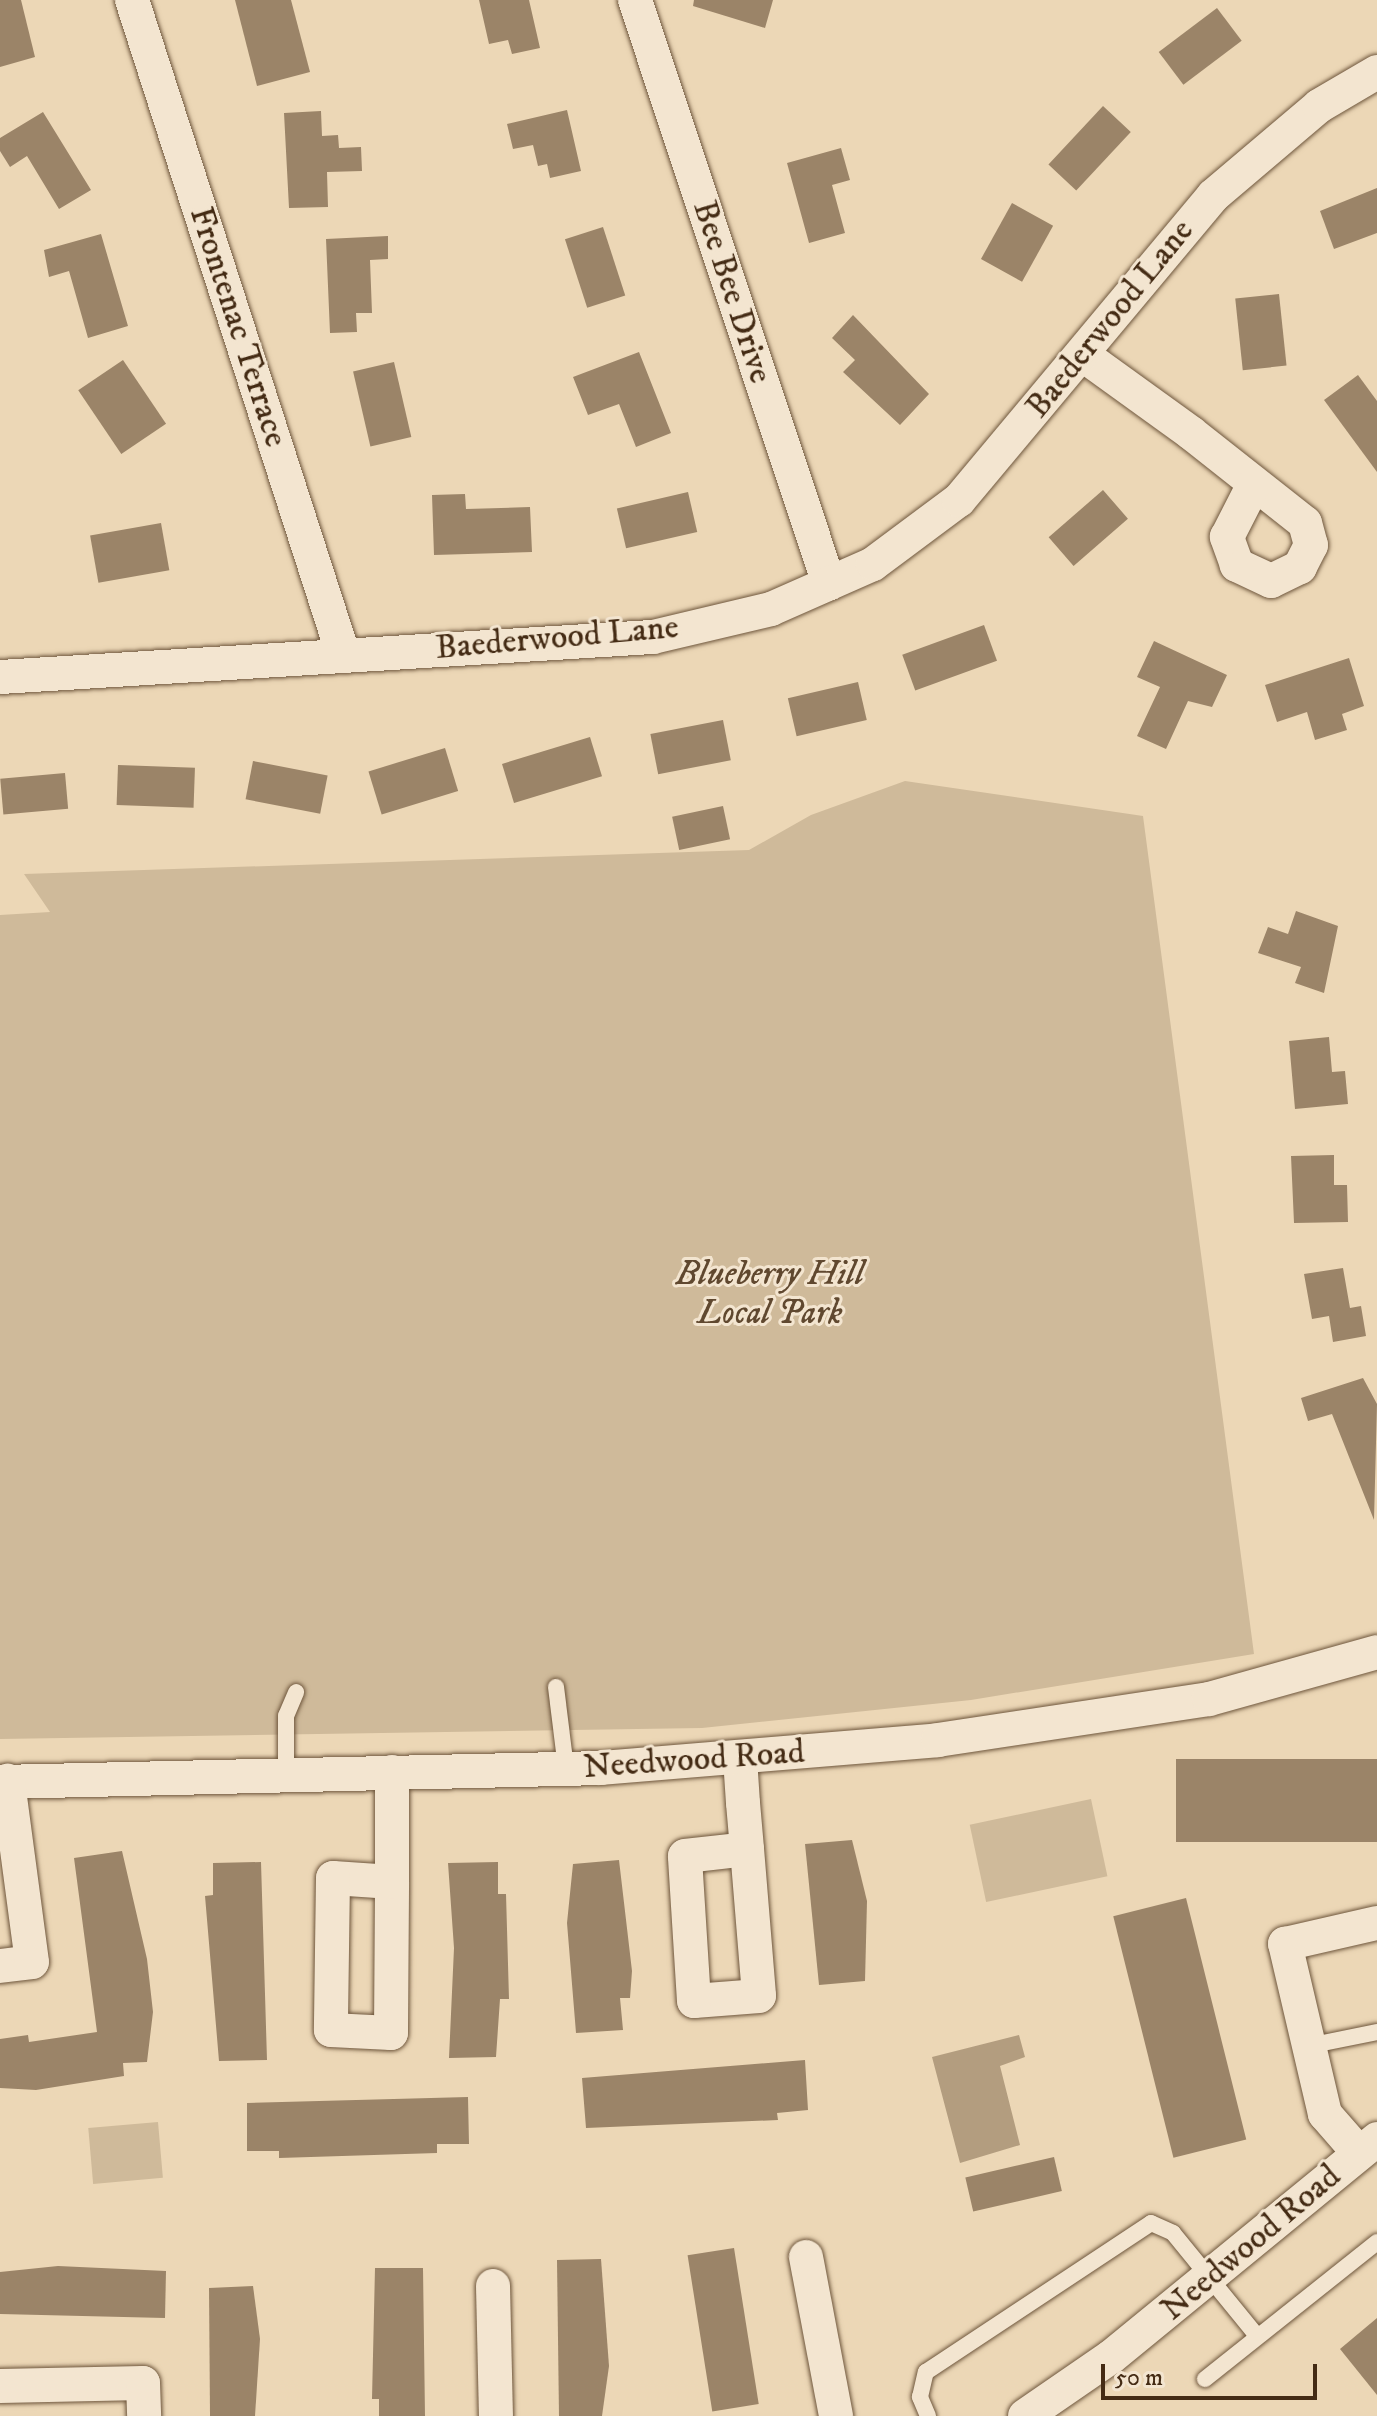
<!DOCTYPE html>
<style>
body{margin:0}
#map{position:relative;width:1377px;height:2416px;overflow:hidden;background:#ecd7b6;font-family:"IM FELL DW Pica",serif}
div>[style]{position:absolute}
.green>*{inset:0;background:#cfba9a;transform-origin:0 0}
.water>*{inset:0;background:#b39d7f}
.building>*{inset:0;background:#9b8468;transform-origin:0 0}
.roads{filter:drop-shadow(0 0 2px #6e563c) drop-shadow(0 0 2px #6e563c)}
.service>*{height:16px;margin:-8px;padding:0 8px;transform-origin:8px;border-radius:8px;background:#f3e5d0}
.minor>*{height:34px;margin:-17px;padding:0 17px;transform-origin:17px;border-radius:17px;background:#f3e5d0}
span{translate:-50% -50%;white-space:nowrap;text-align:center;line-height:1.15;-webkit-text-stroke:6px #f3e5d0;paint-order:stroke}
.street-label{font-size:34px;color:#442b14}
.park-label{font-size:34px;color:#60482f;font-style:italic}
.scale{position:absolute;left:1101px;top:2364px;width:216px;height:36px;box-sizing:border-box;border:4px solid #442b14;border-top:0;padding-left:10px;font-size:24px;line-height:28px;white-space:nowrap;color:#442b14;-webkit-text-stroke:6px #f3e5d0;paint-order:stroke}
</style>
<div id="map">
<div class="green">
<div style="clip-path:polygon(905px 781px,1143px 816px,1254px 1654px,971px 1700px,702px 1728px,0 1739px,0 915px,50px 912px,24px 874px,749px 850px,811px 815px)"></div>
<div style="left:1091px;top:1799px;width:79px;height:124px;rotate:78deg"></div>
<div style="left:158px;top:2122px;width:56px;height:70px;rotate:85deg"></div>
</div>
<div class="water">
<div style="clip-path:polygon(1019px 2035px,1025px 2057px,1000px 2066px,1020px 2145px,960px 2163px,932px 2057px)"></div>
</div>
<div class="building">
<div style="clip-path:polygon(0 0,21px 0,35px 57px,0 67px)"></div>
<div style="clip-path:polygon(235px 0,291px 0,310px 72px,257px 86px)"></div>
<div style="clip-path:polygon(479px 0,529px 0,540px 48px,512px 54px,508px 40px,489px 44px)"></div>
<div style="clip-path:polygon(694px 0,773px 0,765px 28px,693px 6px)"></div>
<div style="left:1217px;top:8px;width:41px;height:73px;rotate:53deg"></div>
<div style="left:1103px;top:106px;width:38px;height:80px;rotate:43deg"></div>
<div style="clip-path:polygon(567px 110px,581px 171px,550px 178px,547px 164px,538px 166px,533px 145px,513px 149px,507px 124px)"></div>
<div style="clip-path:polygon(321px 111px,322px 136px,338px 135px,339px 148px,361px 147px,362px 171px,327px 172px,328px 207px,289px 208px,284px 113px)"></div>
<div style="clip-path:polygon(43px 112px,91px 190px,59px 209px,27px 156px,10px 167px,0 151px,0 138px)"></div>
<div style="clip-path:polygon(841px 148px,850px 180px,832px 185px,845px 233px,809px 243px,787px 163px)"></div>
<div style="clip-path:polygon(1377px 188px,1377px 233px,1334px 249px,1320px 211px)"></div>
<div style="left:1012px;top:203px;width:47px;height:64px;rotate:29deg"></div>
<div style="left:603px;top:227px;width:72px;height:40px;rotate:72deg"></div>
<div style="clip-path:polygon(101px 234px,128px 326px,88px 338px,69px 271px,49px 277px,44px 250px)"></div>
<div style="clip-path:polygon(388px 236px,388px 259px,370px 260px,372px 313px,356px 313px,357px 332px,330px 333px,326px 239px)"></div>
<div style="left:1279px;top:294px;width:72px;height:44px;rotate:84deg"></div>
<div style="clip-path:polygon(853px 315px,929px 394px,900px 425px,843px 372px,855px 360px,832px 338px)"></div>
<div style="clip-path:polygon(639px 352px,671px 433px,636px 447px,619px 404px,588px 415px,573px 377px)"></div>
<div style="left:123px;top:360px;width:77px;height:54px;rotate:56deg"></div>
<div style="left:394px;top:362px;width:77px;height:42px;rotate:77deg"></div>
<div style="clip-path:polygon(1358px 375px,1377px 401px,1377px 472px,1324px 400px)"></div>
<div style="left:1103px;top:490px;width:38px;height:72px;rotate:49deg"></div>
<div style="left:688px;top:492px;width:41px;height:73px;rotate:77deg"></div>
<div style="clip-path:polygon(465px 494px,466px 509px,530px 507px,532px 552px,434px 555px,432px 495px)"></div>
<div style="left:161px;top:523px;width:48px;height:72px;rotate:80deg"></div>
<div style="left:984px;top:625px;width:38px;height:87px;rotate:70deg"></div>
<div style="clip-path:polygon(1154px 641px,1227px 675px,1212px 707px,1188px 701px,1166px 749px,1137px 736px,1160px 687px,1137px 677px)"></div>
<div style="clip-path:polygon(1349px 658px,1364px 706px,1342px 714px,1347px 730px,1315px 740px,1307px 712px,1277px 722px,1265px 685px)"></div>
<div style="left:858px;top:682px;width:39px;height:72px;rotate:77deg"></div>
<div style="left:723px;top:720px;width:41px;height:74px;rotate:79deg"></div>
<div style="left:590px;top:737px;width:41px;height:92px;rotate:73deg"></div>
<div style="left:445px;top:748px;width:45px;height:80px;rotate:73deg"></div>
<div style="left:253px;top:761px;width:76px;height:39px;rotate:11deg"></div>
<div style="left:118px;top:765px;width:77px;height:40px;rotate:2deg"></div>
<div style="left:65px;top:773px;width:36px;height:65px;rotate:85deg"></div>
<div style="left:723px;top:806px;width:34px;height:52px;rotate:78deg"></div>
<div style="clip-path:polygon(1296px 911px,1338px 926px,1324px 993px,1295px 983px,1301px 967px,1258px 953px,1268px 927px,1288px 934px)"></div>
<div style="clip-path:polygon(1329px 1037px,1332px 1072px,1345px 1071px,1348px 1104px,1295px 1109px,1289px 1041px)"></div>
<div style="clip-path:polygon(1334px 1155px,1334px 1185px,1347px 1185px,1348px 1222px,1294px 1223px,1291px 1156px)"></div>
<div style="clip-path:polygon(1343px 1268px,1350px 1308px,1361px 1306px,1366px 1336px,1333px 1342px,1329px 1316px,1312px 1319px,1304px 1274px)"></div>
<div style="clip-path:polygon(1363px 1378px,1377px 1404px,1374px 1520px,1332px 1414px,1308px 1421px,1301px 1398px)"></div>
<div style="left:1377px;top:1759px;width:83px;height:201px;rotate:90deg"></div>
<div style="clip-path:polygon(852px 1840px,867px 1901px,865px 1981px,819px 1985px,805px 1844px)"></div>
<div style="clip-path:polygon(122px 1851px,147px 1959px,153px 2012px,147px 2062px,123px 2063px,124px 2076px,36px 2090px,0 2088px,0 2039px,28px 2035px,29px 2042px,97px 2032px,74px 1858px)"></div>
<div style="clip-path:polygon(619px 1860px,632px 1971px,630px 1998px,620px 1998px,623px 2030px,576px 2033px,567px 1923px,573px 1864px)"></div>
<div style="clip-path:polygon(261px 1862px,267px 2060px,219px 2061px,205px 1896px,213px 1895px,213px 1863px)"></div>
<div style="clip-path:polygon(498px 1862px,498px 1894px,506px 1894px,509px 1999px,500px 1999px,496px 2057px,449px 2058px,454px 1948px,448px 1863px)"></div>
<div style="left:1186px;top:1898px;width:249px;height:75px;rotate:76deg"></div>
<div style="clip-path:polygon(805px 2060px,808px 2110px,777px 2113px,778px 2120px,586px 2128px,582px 2078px)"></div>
<div style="clip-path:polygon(468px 2097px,469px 2144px,437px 2144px,437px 2153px,279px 2158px,279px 2151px,247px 2151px,247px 2103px)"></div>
<div style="left:1054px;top:2157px;width:35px;height:91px;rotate:77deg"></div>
<div style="left:734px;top:2248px;width:158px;height:47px;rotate:81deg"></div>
<div style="clip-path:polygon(601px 2259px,609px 2366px,602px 2416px,559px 2416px,557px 2260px)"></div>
<div style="clip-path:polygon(58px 2266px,166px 2271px,165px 2318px,0 2314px,0 2272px)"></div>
<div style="clip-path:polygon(375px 2268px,423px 2268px,425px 2416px,379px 2416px,379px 2399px,372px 2399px)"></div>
<div style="clip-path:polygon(253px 2286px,260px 2339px,255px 2416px,210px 2416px,209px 2288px)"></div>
<div style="clip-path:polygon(1377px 2318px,1377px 2395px,1340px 2349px)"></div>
</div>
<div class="roads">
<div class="service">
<div style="left:556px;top:1687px;width:83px;rotate:83deg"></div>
<div style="left:286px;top:1775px;width:59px;rotate:-90deg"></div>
<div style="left:286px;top:1716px;width:26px;rotate:-67deg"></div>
<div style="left:1308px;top:2046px;width:70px;rotate:-11.5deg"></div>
<div style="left:1205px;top:2379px;width:220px;rotate:-38.5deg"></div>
<div style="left:928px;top:2416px;width:21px;rotate:-113deg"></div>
<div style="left:920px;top:2397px;width:26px;rotate:-77deg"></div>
<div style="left:926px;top:2372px;width:270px;rotate:-33.5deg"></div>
<div style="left:1151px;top:2223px;width:24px;rotate:24deg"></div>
<div style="left:1173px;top:2233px;width:133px;rotate:50.8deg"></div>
</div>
<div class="minor">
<div style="left:132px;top:0;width:687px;rotate:72.12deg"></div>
<div style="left:635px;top:0;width:615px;rotate:71.62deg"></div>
<div style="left:1083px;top:355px;width:133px;rotate:35.8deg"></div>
<div style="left:1191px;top:433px;width:145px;rotate:38.3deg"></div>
<div style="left:1305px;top:523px;width:23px;rotate:75deg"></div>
<div style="left:1311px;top:545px;width:25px;rotate:117deg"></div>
<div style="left:1300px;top:567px;width:32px;rotate:154deg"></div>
<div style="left:1271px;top:581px;width:38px;rotate:-155deg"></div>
<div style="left:1237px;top:565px;width:30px;rotate:-110deg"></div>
<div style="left:1227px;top:537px;width:59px;rotate:-63deg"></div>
<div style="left:0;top:677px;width:654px;rotate:-3.51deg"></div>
<div style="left:653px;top:637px;width:121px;rotate:-13.3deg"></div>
<div style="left:771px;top:609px;width:111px;rotate:-23.8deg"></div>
<div style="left:873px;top:564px;width:107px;rotate:-36.7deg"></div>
<div style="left:959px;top:500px;width:396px;rotate:-50.1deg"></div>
<div style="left:1213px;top:196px;width:139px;rotate:-40.3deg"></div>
<div style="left:1319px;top:106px;width:67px;rotate:-30.4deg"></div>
<div style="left:740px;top:1758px;width:45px;rotate:86.2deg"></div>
<div style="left:743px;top:1803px;width:46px;rotate:85deg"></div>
<div style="left:747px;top:1849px;width:147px;rotate:85.3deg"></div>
<div style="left:759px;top:1996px;width:65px;rotate:175.6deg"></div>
<div style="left:694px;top:2001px;width:145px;rotate:-93.6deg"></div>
<div style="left:685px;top:1856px;width:62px;rotate:-6.4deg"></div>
<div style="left:0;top:1782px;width:601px;rotate:-1.33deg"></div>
<div style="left:601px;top:1768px;width:338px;rotate:-4.7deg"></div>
<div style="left:938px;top:1740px;width:274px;rotate:-8.6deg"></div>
<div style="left:1209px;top:1699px;width:174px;rotate:-15.6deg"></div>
<div style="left:392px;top:1882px;width:59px;rotate:-176.1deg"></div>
<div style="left:333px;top:1878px;width:152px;rotate:90.8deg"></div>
<div style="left:331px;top:2030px;width:60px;rotate:2.9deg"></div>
<div style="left:391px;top:2033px;width:151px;rotate:-89.6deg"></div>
<div style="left:392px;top:1882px;width:110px;rotate:-90deg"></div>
<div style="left:0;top:1966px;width:32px;rotate:-7deg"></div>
<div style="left:32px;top:1962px;width:183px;rotate:-97.6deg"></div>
<div style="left:1359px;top:2153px;width:52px;rotate:-131.1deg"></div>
<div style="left:1325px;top:2114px;width:175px;rotate:-103.2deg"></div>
<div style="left:1285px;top:1944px;width:94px;rotate:-12.9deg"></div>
<div style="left:806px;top:2257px;width:162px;rotate:79.3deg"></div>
<div style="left:493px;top:2286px;width:130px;rotate:88.7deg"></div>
<div style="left:0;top:2386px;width:143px;rotate:-1.2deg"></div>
<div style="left:143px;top:2383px;width:33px;rotate:88deg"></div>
<div style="left:1025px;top:2416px;width:104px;rotate:-34.5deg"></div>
<div style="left:1111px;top:2357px;width:344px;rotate:-39.3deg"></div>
</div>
</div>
<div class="street-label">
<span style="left:732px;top:292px;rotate:72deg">Bee Bee Drive</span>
<span style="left:1110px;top:319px;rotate:-51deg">Baederwood Lane</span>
<span style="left:238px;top:327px;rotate:72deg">Frontenac Terrace</span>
<span style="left:557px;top:638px;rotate:-5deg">Baederwood Lane</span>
<span style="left:694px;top:1760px;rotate:-4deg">Needwood Road</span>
<span style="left:1251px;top:2243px;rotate:-40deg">Needwood Road</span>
</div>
<div class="park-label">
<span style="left:770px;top:1294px">Blueberry Hill<br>Local Park</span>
</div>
<div class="scale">50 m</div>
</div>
